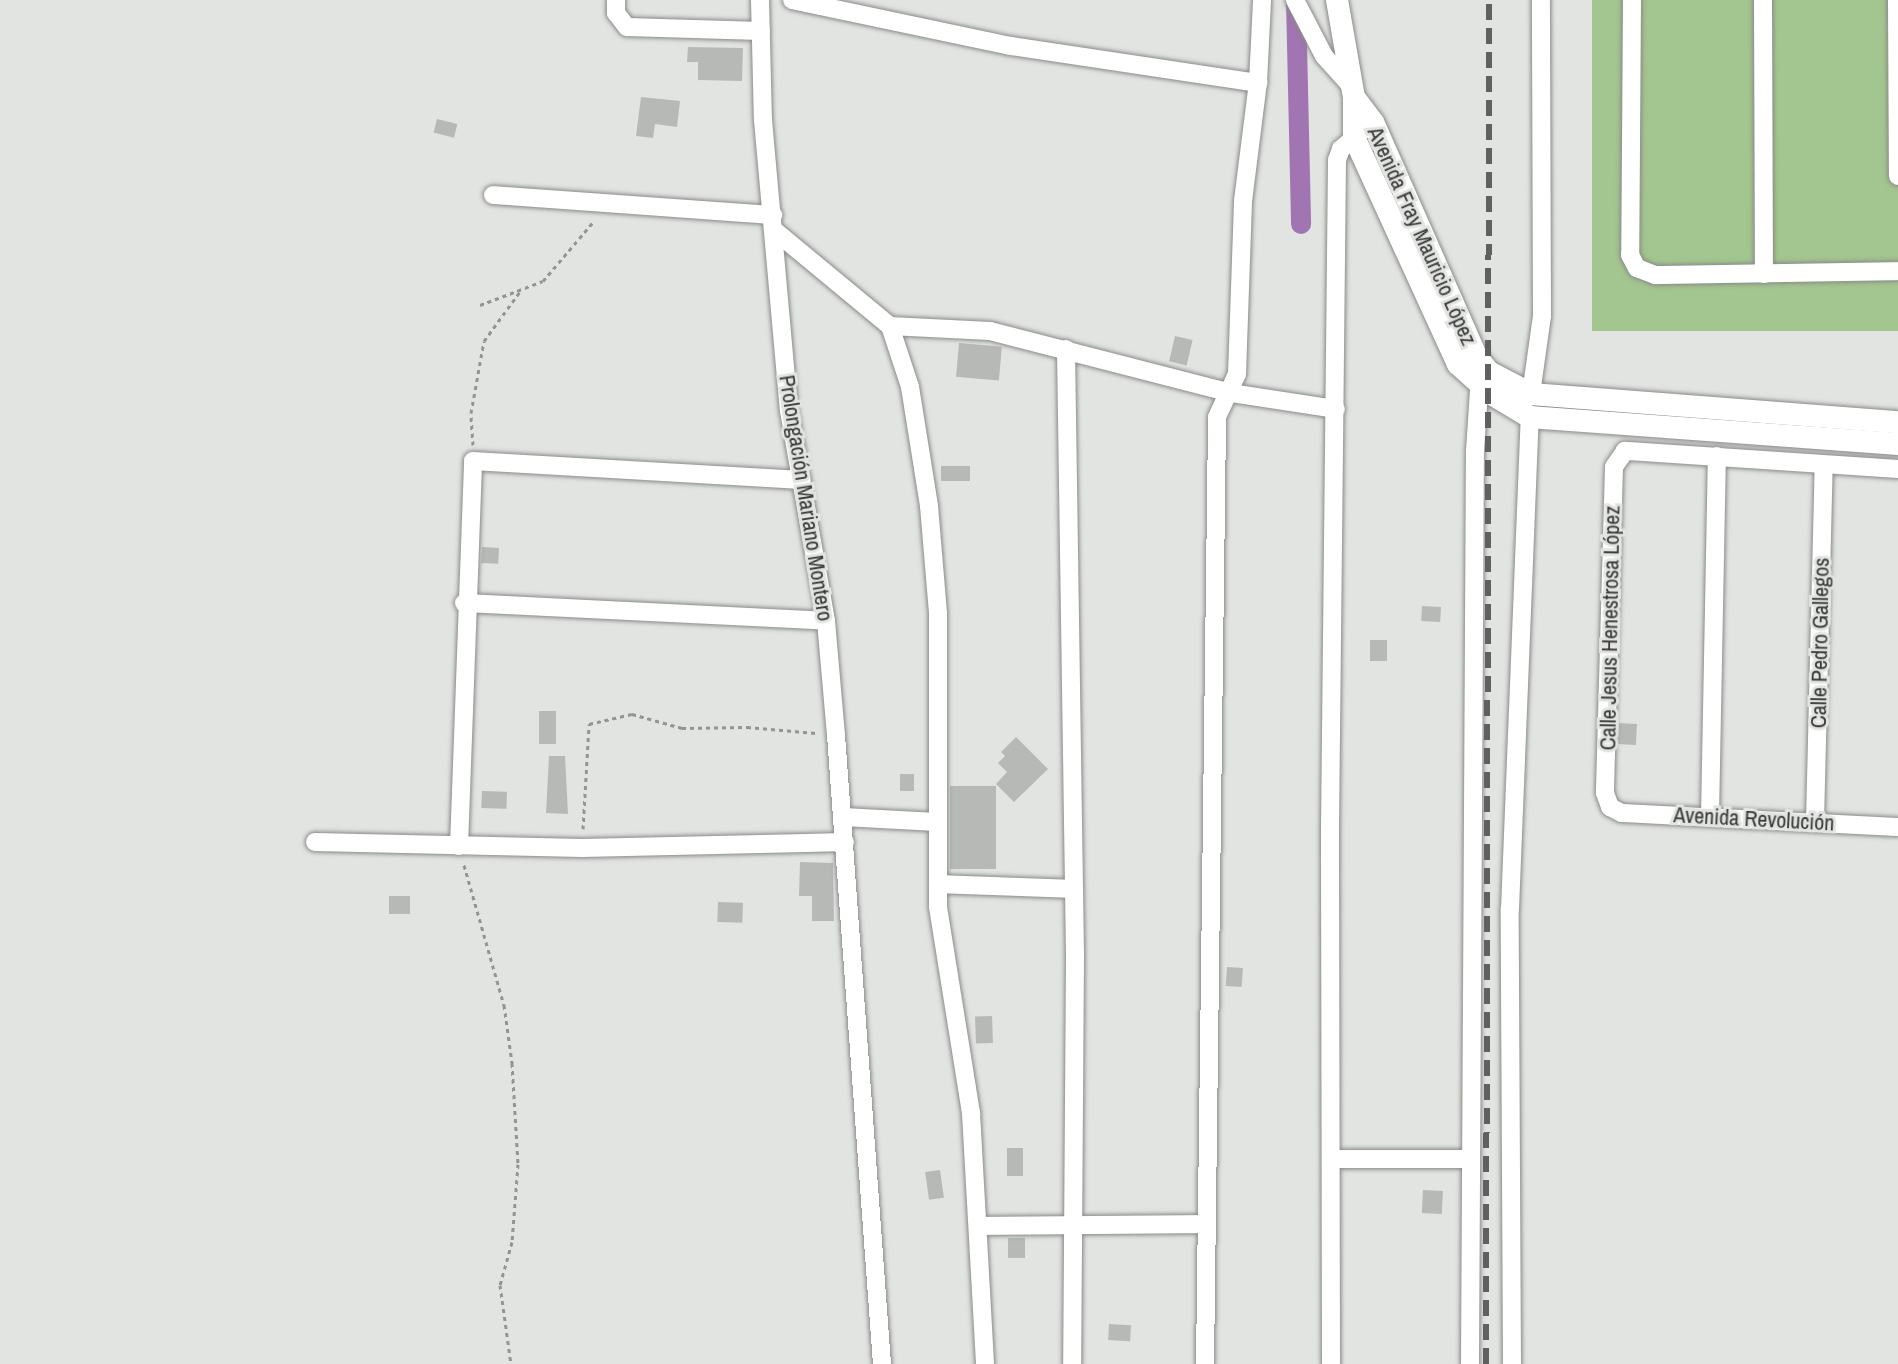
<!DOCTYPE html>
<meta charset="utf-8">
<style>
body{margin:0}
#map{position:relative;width:1898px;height:1364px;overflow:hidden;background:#e2e4e1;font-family:"Archivo Narrow",sans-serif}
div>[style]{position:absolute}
.green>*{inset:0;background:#a3c58f;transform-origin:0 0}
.canal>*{height:20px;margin:-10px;padding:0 10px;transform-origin:10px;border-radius:10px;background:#a174b2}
.building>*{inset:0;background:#b7b9b6;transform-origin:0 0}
.path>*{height:3px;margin-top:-1.5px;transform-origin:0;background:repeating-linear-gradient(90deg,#939593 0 4px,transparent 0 8px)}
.roads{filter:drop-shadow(0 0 2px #898b88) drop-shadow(0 0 2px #898b88)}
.minor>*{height:18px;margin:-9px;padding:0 9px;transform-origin:9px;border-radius:9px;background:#fff}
.tertiary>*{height:22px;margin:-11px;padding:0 11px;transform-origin:11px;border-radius:11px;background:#fff}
.rail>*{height:6px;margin-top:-3px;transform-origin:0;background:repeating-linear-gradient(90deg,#5f605f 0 16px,transparent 0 24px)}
span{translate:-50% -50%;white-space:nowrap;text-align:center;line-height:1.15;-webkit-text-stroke:6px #e2e4e1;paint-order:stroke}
.street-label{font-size:22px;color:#373837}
</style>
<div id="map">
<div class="green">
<div style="left:1592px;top:0;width:306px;height:331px"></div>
</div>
<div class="canal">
<div style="left:1296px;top:0;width:224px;rotate:88.7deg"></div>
</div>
<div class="building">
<div style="clip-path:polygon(688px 47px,743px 48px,742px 81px,698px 80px,698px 62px,687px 62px)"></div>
<div style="clip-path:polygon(641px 97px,680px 101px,677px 127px,655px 124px,653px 138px,636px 136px)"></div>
<div style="left:437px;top:119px;width:21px;height:14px;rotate:14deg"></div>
<div style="left:1175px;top:336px;width:18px;height:26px;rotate:13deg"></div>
<div style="left:959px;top:343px;width:43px;height:34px;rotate:5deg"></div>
<div style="left:970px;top:466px;width:15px;height:29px;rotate:90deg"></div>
<div style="left:482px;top:547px;width:17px;height:16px;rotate:3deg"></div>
<div style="left:1422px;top:606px;width:19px;height:15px;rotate:3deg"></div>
<div style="left:1370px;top:640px;width:17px;height:21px"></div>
<div style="left:539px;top:711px;width:17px;height:33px"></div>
<div style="left:1619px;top:723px;width:18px;height:21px;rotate:3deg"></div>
<div style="clip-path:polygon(1016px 737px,1048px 769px,1014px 802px,996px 784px,1007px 772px,998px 763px,1005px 756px,1001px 752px)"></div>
<div style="clip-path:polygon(549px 756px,565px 756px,568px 814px,546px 813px)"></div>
<div style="left:900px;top:774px;width:14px;height:17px"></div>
<div style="left:950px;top:786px;width:46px;height:83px"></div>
<div style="left:482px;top:791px;width:25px;height:17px;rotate:2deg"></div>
<div style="clip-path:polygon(800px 862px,833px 863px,834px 921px,812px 921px,812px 896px,799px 896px)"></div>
<div style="left:389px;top:896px;width:21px;height:18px"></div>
<div style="left:718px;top:902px;width:25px;height:20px;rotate:2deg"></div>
<div style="left:1227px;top:967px;width:16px;height:19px;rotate:4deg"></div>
<div style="left:992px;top:1016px;width:27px;height:17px;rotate:88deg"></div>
<div style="left:1007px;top:1148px;width:16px;height:28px"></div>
<div style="left:940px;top:1170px;width:28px;height:15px;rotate:82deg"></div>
<div style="left:1423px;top:1190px;width:20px;height:23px;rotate:3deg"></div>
<div style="left:1008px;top:1238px;width:17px;height:20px"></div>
<div style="left:1109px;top:1324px;width:22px;height:16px;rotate:3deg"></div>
</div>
<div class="path">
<div style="left:480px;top:305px;width:67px;rotate:-20.9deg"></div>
<div style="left:543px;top:281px;width:79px;rotate:-49.6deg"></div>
<div style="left:473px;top:445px;width:32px;rotate:-94deg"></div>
<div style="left:471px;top:413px;width:73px;rotate:-79.8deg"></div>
<div style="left:484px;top:341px;width:63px;rotate:-54deg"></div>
<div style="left:583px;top:829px;width:105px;rotate:-86.7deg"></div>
<div style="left:589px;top:724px;width:44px;rotate:-13.1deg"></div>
<div style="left:632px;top:714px;width:52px;rotate:15.6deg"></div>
<div style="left:682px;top:728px;width:65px;rotate:-0.9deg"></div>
<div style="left:747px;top:727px;width:69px;rotate:5deg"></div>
<div style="left:464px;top:865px;width:146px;rotate:74.1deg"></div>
<div style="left:504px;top:1005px;width:59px;rotate:82.1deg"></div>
<div style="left:512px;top:1063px;width:101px;rotate:86.6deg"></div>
<div style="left:518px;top:1164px;width:78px;rotate:94.4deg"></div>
<div style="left:512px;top:1242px;width:45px;rotate:105.6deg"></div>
<div style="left:500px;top:1285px;width:80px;rotate:82.1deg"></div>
</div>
<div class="roads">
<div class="minor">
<div style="left:616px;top:0;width:13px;rotate:90deg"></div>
<div style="left:616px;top:13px;width:18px;rotate:52deg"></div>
<div style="left:627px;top:27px;width:134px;rotate:1.7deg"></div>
<div style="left:760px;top:0;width:120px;rotate:88.6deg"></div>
<div style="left:763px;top:120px;width:292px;rotate:84.9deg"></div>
<div style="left:789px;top:411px;width:213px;rotate:80deg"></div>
<div style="left:826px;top:621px;width:114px;rotate:85deg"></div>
<div style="left:836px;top:735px;width:631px;rotate:85.82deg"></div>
<div style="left:792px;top:0;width:224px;rotate:11.9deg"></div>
<div style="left:1011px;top:46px;width:250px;rotate:8.5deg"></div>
<div style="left:1295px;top:0;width:63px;rotate:62.6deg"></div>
<div style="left:1324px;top:56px;width:42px;rotate:47.9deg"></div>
<div style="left:1632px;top:0;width:255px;rotate:90.4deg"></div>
<div style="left:1630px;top:255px;width:15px;rotate:62deg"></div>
<div style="left:1637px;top:268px;width:19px;rotate:21deg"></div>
<div style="left:1655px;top:275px;width:243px;rotate:-0.9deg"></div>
<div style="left:1763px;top:0;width:274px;rotate:89.8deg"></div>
<div style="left:1897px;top:0;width:176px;rotate:89.7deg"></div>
<div style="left:493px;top:195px;width:281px;rotate:4.1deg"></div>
<div style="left:775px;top:231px;width:149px;rotate:39.6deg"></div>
<div style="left:890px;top:326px;width:64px;rotate:71.8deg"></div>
<div style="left:910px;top:387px;width:121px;rotate:80.9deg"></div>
<div style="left:929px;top:506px;width:108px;rotate:85.2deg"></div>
<div style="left:938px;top:614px;width:293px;rotate:90deg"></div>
<div style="left:938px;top:907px;width:209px;rotate:80.9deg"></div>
<div style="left:971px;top:1113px;width:251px;rotate:86.8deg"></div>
<div style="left:890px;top:326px;width:100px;rotate:2.9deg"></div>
<div style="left:990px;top:331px;width:249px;rotate:14.4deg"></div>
<div style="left:1231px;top:393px;width:106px;rotate:8.7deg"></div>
<div style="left:1066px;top:349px;width:608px;rotate:89.15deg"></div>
<div style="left:1075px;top:957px;width:407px;rotate:90.4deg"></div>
<div style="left:1531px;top:394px;width:79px;rotate:-82deg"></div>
<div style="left:1542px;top:316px;width:316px;rotate:-90.2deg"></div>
<div style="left:1898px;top:469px;width:274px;rotate:-176.2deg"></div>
<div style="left:1625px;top:451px;width:19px;rotate:125deg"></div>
<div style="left:1614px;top:467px;width:326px;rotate:91.6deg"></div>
<div style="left:1605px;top:793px;width:15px;rotate:70deg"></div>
<div style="left:1610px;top:807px;width:13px;rotate:27deg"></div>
<div style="left:1622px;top:813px;width:276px;rotate:2.9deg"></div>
<div style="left:464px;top:603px;width:362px;rotate:2.8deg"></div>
<div style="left:1710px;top:816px;width:360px;rotate:-88.9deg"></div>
<div style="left:843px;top:817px;width:94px;rotate:3deg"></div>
<div style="left:1815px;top:822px;width:357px;rotate:-88.6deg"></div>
<div style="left:315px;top:842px;width:267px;rotate:1.3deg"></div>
<div style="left:582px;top:848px;width:263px;rotate:-1.3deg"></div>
<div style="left:459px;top:846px;width:385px;rotate:-87.9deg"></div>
<div style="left:473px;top:461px;width:329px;rotate:3.3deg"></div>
<div style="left:938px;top:884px;width:136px;rotate:2.1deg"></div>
<div style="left:1331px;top:1159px;width:139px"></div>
<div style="left:980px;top:1226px;width:225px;rotate:-0.5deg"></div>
<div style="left:1205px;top:1364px;width:947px;rotate:-89.27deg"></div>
<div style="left:1217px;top:417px;width:47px;rotate:-65.1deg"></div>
<div style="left:1237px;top:374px;width:173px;rotate:-88deg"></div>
<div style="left:1243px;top:201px;width:119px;rotate:-82.8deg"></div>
<div style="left:1258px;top:83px;width:83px;rotate:-87.2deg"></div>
<div style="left:1331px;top:1364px;width:535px;rotate:-90.11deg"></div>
<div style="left:1330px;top:829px;width:669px;rotate:-89.4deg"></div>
<div style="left:1337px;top:160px;width:12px;rotate:-70deg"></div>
<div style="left:1341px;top:149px;width:29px;rotate:-41deg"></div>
<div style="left:1470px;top:1364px;width:913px;rotate:-89.69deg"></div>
<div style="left:1475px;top:451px;width:76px;rotate:-86.2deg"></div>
<div style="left:1512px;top:1364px;width:455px;rotate:-90.3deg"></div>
<div style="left:1510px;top:909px;width:492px;rotate:-87.7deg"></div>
</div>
<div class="tertiary">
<div style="left:1337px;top:0;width:98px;rotate:80.1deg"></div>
<div style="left:1354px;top:97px;width:40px;rotate:90deg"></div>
<div style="left:1354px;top:137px;width:250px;rotate:65.4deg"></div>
<div style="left:1458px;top:364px;width:43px;rotate:42.2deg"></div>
<div style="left:1490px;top:393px;width:47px;rotate:31deg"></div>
<div style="left:1530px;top:417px;width:369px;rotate:4.2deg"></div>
<div style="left:1354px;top:97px;width:31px;rotate:53deg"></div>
<div style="left:1373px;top:122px;width:256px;rotate:66.2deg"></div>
<div style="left:1476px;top:356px;width:21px;rotate:51deg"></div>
<div style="left:1489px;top:372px;width:47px;rotate:27.6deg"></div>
<div style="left:1531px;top:394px;width:368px;rotate:4.4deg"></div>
</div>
</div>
<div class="rail">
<div style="left:1486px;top:1364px;width:1364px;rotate:-89.87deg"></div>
</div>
<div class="street-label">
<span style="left:1422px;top:236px;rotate:66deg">Avenida Fray Mauricio López</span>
<span style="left:806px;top:498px;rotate:81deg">Prolongación Mariano Montero</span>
<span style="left:1610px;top:628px;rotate:-89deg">Calle Jesus Henestrosa López</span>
<span style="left:1820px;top:643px;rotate:-89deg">Calle Pedro Gallegos</span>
<span style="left:1754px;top:819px;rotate:3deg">Avenida Revolución</span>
</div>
</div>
